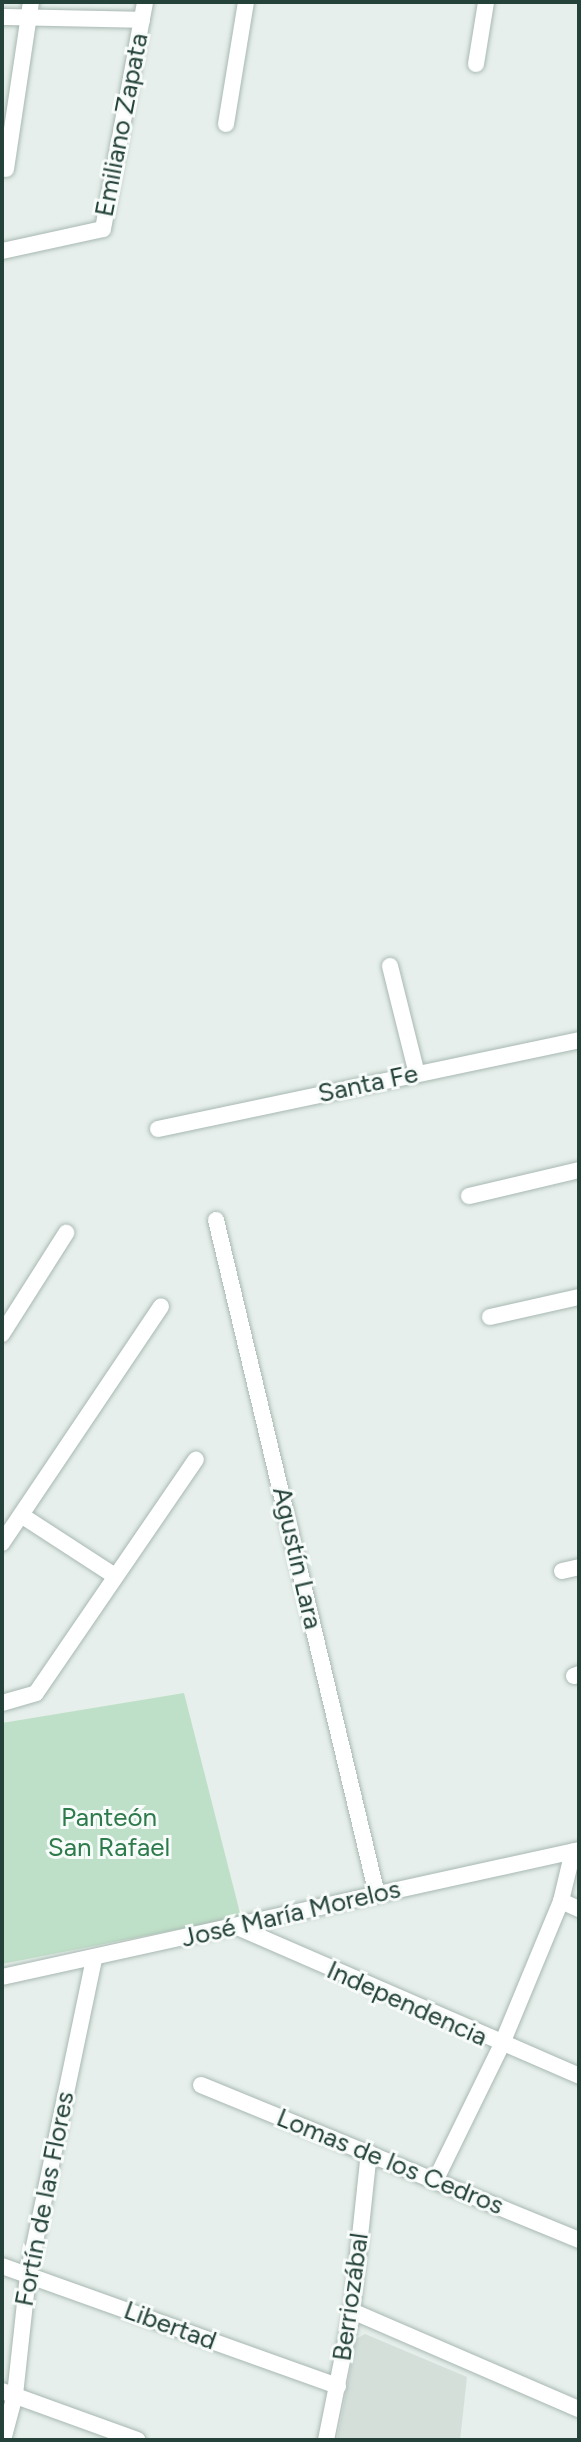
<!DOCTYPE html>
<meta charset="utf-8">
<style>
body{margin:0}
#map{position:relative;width:581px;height:2442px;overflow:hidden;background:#e6efeb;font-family:Figtree,sans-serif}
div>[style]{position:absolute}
.built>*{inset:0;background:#d4dfda}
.green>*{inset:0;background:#bfe0c8}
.roads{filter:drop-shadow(0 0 2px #a8b8b2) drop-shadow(0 0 2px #a8b8b2)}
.minor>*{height:16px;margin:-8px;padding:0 8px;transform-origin:8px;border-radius:8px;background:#fff}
span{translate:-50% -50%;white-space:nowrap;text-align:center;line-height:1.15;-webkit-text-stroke:6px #f7fbf9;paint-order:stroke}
.street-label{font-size:26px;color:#24423a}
.park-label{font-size:26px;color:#2d7a4b}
.frame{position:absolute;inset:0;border:4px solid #24423a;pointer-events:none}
</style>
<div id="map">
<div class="built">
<div style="clip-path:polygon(365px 2334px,467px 2377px,460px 2440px,337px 2440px,356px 2339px)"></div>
</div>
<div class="green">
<div style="clip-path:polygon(184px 1693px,241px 1917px,2px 1964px,2px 1723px)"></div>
</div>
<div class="roads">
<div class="minor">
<div style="left:2px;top:17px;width:140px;rotate:1.2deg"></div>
<div style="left:476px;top:64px;width:63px;rotate:-80.8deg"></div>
<div style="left:226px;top:124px;width:124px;rotate:-80.7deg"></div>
<div style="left:6px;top:169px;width:169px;rotate:-81.5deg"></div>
<div style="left:2px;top:251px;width:103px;rotate:-12.3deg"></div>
<div style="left:103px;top:229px;width:231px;rotate:-79.5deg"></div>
<div style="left:390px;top:966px;width:111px;rotate:76deg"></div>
<div style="left:158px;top:1129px;width:430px;rotate:-11.9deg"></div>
<div style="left:469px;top:1196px;width:113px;rotate:-13.3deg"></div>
<div style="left:216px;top:1220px;width:694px;rotate:76.58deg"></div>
<div style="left:490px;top:1317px;width:91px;rotate:-12.7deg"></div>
<div style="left:2px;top:1334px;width:120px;rotate:-57.6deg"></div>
<div style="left:21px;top:1515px;width:112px;rotate:33deg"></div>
<div style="left:2px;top:1543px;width:285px;rotate:-56.1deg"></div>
<div style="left:562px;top:1571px;width:17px;rotate:-13deg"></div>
<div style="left:574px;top:1676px;width:5px;rotate:-22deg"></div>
<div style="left:2px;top:1703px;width:35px;rotate:-16deg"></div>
<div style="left:36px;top:1693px;width:283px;rotate:-55.6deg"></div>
<div style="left:561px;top:1901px;width:20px;rotate:24deg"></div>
<div style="left:237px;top:1927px;width:373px;rotate:23.5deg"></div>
<div style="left:2px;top:1977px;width:591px;rotate:-12.41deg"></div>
<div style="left:201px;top:2085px;width:409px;rotate:22.3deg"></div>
<div style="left:435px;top:2181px;width:150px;rotate:-63.9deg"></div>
<div style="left:501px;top:2046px;width:157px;rotate:-67.5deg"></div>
<div style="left:561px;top:1901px;width:51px;rotate:-76.5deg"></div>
<div style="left:2px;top:2266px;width:357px;rotate:19.7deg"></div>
<div style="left:352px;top:2311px;width:247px;rotate:23.4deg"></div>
<div style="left:2px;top:2391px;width:144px;rotate:19.9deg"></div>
<div style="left:3px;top:2440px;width:47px;rotate:-75.1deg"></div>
<div style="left:15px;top:2395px;width:121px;rotate:-83.8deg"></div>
<div style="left:28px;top:2275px;width:323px;rotate:-78.2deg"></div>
<div style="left:326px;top:2440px;width:132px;rotate:-78.6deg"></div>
<div style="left:352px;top:2311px;width:159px;rotate:-83.9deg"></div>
</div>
</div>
<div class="street-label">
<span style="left:122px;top:125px;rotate:-79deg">Emiliano Zapata</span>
<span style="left:368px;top:1084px;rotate:-12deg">Santa Fe</span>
<span style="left:297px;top:1558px;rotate:77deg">Agustín Lara</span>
<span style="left:291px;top:1914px;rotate:-13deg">José María Morelos</span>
<span style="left:407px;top:2004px;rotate:24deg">Independencia</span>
<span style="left:390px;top:2162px;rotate:22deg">Lomas de los Cedros</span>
<span style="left:45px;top:2199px;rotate:-79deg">Fortín de las Flores</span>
<span style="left:351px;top:2297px;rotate:-82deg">Berriozábal</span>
<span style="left:170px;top:2326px;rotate:20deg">Libertad</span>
</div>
<div class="park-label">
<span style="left:109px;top:1833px">Panteón<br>San Rafael</span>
</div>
<div class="frame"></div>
</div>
